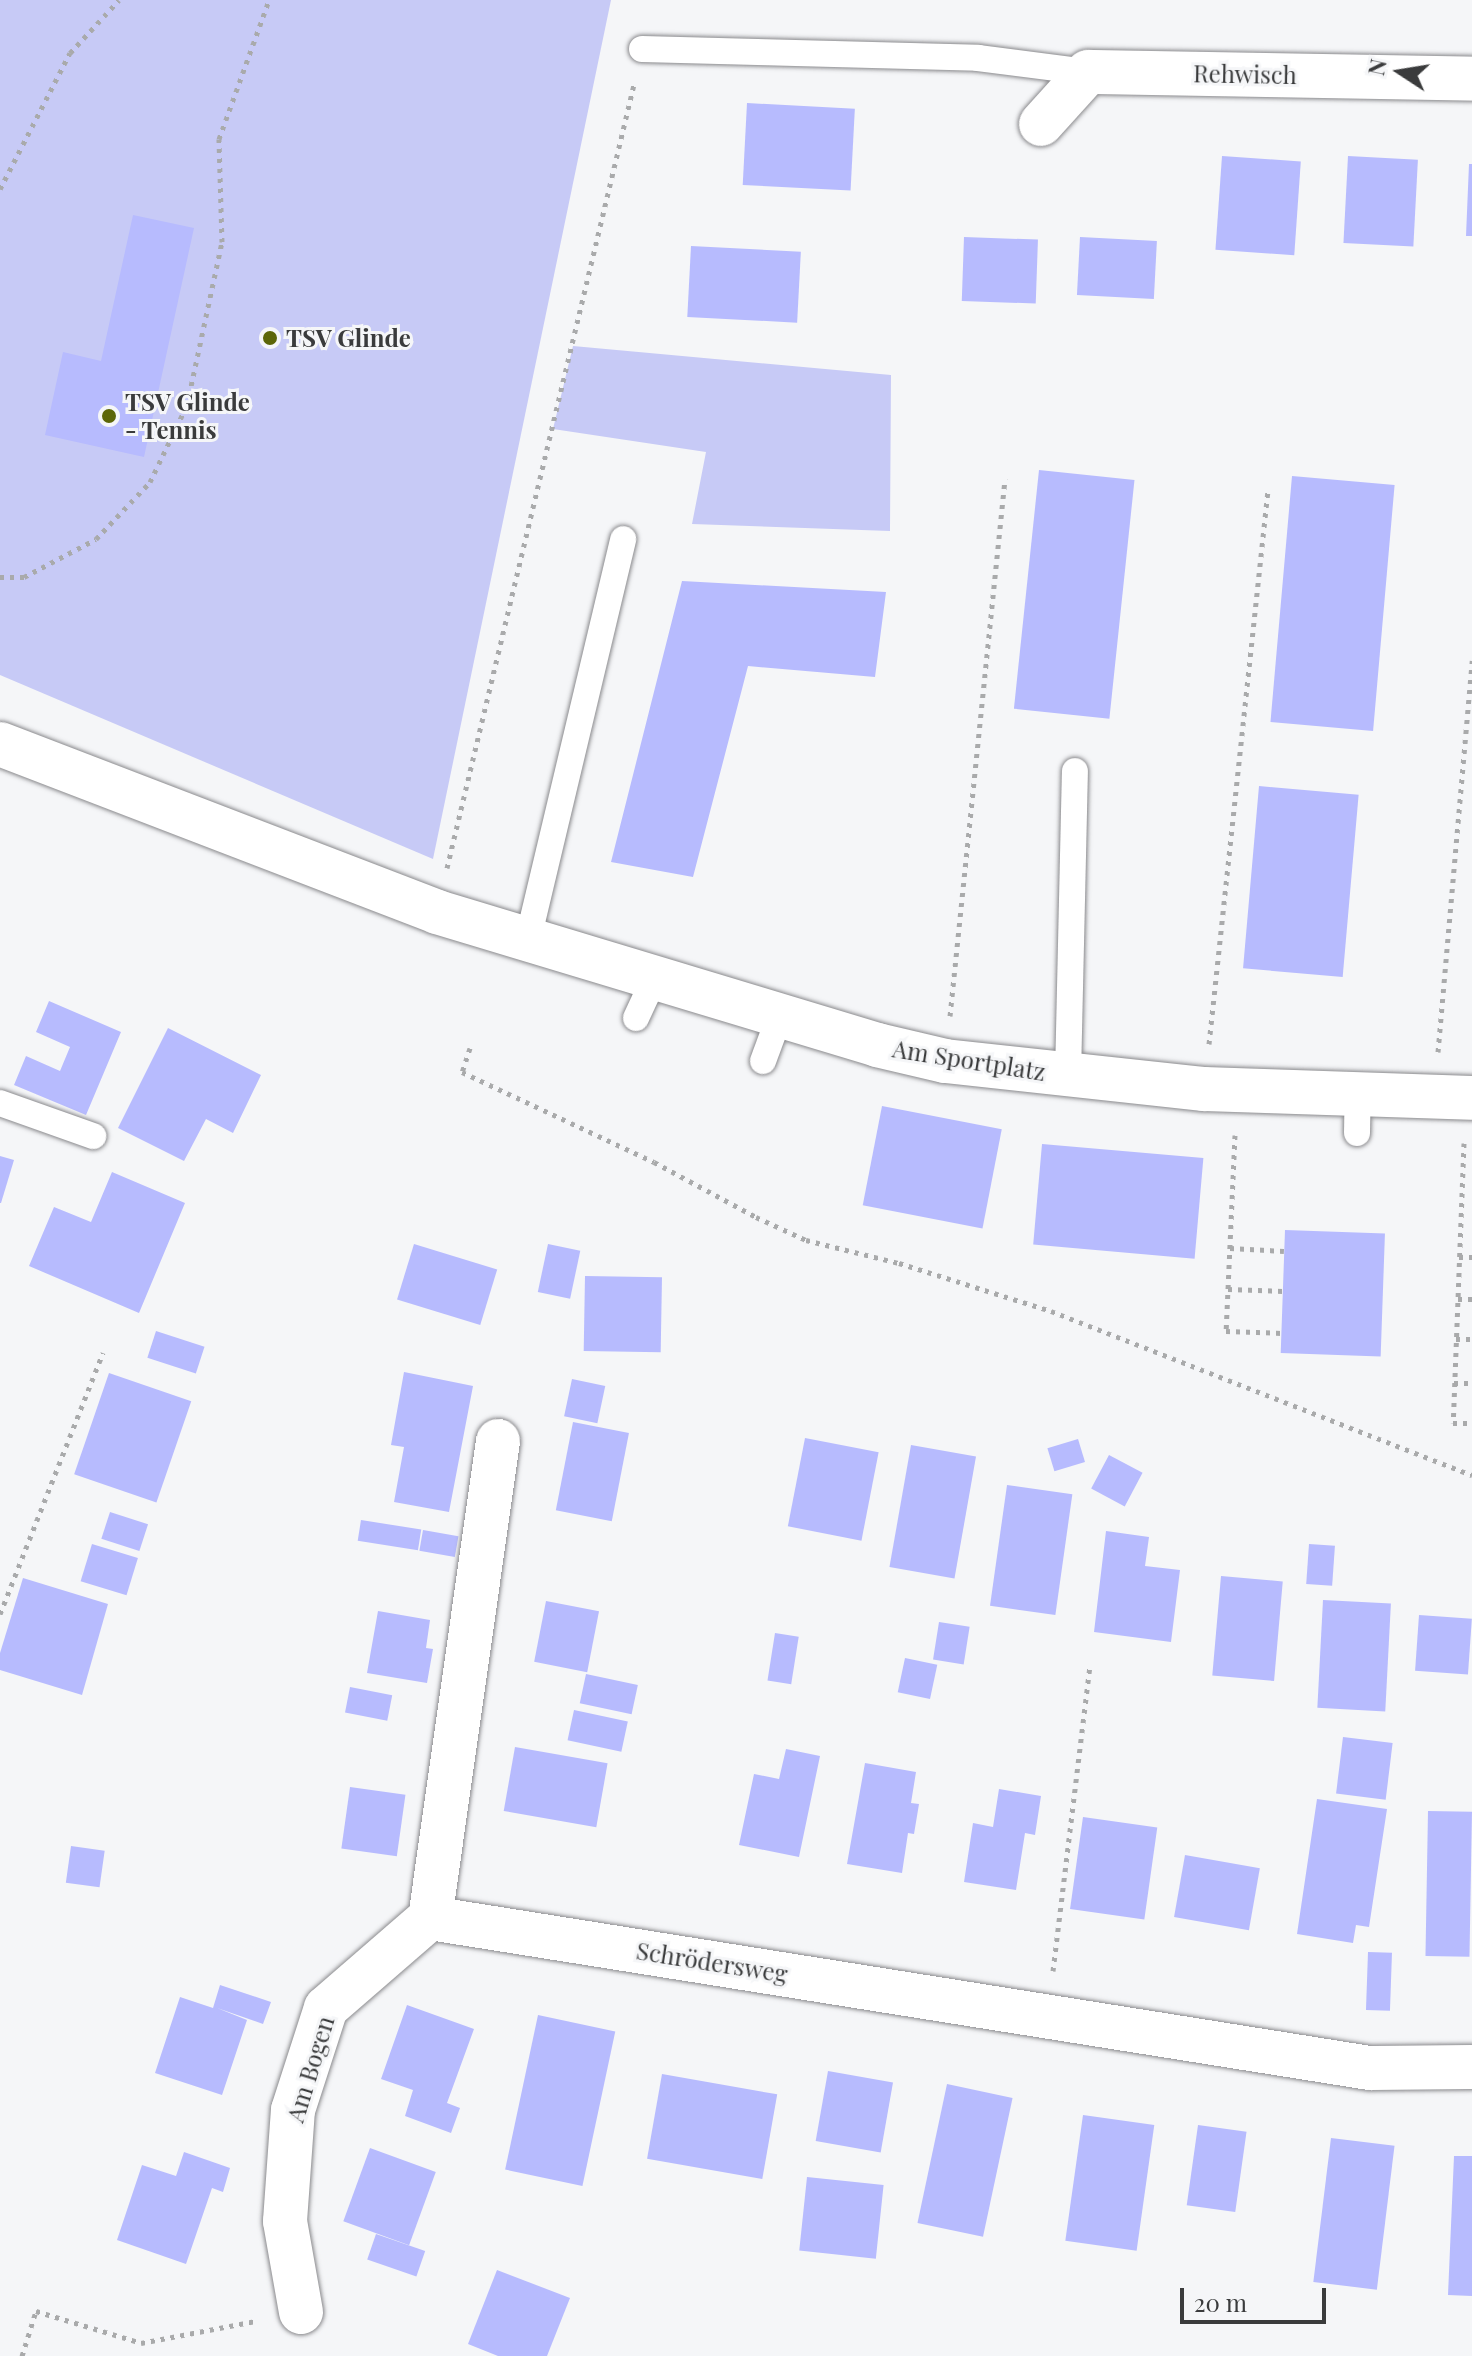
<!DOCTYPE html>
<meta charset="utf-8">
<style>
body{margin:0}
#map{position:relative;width:1472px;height:2356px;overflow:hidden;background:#f5f6f8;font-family:"Playfair Display",serif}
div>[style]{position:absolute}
.green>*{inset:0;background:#c7caf6}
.building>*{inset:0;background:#b7bbfe;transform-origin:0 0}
.path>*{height:5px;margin-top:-2.5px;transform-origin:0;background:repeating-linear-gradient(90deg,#a9aaab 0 4px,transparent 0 10px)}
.roads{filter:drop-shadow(0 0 2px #8a8a8d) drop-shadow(0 0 2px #8a8a8d)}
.service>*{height:26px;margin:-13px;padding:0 13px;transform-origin:13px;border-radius:13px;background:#fff}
.minor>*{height:44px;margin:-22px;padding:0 22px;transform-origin:22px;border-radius:22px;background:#fff}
.dots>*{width:22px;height:22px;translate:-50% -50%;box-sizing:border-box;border:4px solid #f5f6f8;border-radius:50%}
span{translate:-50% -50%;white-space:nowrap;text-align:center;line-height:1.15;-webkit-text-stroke:6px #f5f6f8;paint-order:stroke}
.street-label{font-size:24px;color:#3a3b3c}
.poi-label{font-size:24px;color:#3a3b3c;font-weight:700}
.left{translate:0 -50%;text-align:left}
.north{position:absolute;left:1360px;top:32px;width:80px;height:80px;-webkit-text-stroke:6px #f5f6f8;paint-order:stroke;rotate:282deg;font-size:22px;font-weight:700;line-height:32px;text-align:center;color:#3a3b3c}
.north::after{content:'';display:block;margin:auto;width:28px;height:36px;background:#3a3b3c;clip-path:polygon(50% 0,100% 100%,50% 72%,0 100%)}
.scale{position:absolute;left:1180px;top:2288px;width:146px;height:36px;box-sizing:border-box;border:4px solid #3a3b3c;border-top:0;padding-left:10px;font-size:24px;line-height:28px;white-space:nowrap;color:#3a3b3c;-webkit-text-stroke:6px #f5f6f8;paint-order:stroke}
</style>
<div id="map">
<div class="green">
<div style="clip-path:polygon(0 0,611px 0,433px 859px,0 675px)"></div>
<div style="clip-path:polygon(573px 346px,891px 375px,890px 531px,692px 524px,706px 452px,553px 429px)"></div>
</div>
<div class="building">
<div style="left:747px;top:103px;width:108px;height:82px;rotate:3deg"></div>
<div style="left:1222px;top:156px;width:79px;height:94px;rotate:4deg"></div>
<div style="left:1348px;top:156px;width:70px;height:87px;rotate:3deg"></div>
<div style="clip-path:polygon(1469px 164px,1472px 164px,1472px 236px,1466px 236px)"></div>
<div style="clip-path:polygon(133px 215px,194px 228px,144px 457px,45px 435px,63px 352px,101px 361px)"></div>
<div style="left:964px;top:237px;width:74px;height:64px;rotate:2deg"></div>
<div style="left:1080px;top:237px;width:77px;height:58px;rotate:3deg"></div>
<div style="left:691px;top:246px;width:110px;height:71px;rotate:3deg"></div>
<div style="left:1039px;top:470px;width:96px;height:240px;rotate:6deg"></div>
<div style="left:1292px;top:476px;width:103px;height:247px;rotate:5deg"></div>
<div style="clip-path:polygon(682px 581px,886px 592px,875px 677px,748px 666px,693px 877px,611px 862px)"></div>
<div style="left:1259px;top:786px;width:100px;height:183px;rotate:5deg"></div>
<div style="clip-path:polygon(49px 1001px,121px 1032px,86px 1115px,14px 1085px,26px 1056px,60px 1071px,70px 1047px,36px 1032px)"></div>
<div style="clip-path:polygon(168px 1028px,261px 1075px,233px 1133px,206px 1119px,184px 1161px,118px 1128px)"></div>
<div style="left:882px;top:1106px;width:122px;height:101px;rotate:11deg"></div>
<div style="left:1042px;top:1144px;width:162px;height:101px;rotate:5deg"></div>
<div style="clip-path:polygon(0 1156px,14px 1160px,1px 1203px,0 1203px)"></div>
<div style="clip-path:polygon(112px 1172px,185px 1203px,139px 1313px,29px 1266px,54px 1207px,91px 1222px)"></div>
<div style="left:1285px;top:1230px;width:100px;height:123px;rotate:2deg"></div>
<div style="left:414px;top:1244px;width:87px;height:58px;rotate:17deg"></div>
<div style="left:548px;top:1244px;width:33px;height:49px;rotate:12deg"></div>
<div style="left:585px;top:1276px;width:77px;height:75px;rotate:1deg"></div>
<div style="left:156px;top:1331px;width:51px;height:28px;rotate:18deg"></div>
<div style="clip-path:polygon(404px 1372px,473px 1386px,449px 1512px,394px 1502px,404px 1447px,391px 1445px)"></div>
<div style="left:109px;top:1373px;width:87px;height:107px;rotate:19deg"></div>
<div style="left:572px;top:1379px;width:34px;height:38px;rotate:12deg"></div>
<div style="left:573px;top:1422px;width:57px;height:90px;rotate:11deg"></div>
<div style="left:805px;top:1438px;width:75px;height:90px;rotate:11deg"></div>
<div style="left:1078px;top:1439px;width:24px;height:32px;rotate:73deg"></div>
<div style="left:911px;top:1445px;width:66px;height:124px;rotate:10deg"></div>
<div style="left:1109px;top:1455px;width:38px;height:38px;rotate:28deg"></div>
<div style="left:1007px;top:1485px;width:66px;height:122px;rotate:8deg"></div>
<div style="left:110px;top:1512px;width:40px;height:28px;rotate:18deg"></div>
<div style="left:361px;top:1520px;width:61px;height:21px;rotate:9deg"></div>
<div style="left:423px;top:1530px;width:36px;height:21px;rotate:10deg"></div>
<div style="clip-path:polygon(1106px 1531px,1149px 1537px,1145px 1566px,1180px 1570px,1171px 1642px,1094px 1632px)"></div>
<div style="left:92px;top:1544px;width:48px;height:39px;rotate:17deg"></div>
<div style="left:1309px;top:1544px;width:26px;height:40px;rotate:4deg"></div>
<div style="left:1221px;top:1576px;width:62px;height:100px;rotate:5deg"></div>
<div style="clip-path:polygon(23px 1578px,108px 1604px,82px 1695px,0 1670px,0 1653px)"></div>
<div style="left:1323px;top:1600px;width:68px;height:108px;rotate:3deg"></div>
<div style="left:546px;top:1601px;width:54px;height:62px;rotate:11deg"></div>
<div style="clip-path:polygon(378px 1611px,430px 1620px,426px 1648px,433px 1649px,427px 1683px,367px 1673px)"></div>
<div style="left:1419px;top:1615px;width:53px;height:56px;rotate:4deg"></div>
<div style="left:939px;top:1622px;width:31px;height:38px;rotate:9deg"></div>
<div style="left:775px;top:1633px;width:24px;height:48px;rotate:9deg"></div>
<div style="left:905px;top:1658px;width:33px;height:35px;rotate:12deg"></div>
<div style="left:586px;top:1674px;width:53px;height:30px;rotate:12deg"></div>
<div style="left:350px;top:1687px;width:43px;height:26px;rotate:11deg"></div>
<div style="left:574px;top:1710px;width:55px;height:31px;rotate:12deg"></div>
<div style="left:1343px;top:1737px;width:50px;height:57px;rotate:7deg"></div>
<div style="left:515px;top:1747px;width:94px;height:65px;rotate:10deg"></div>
<div style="clip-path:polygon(786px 1749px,820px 1756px,799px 1857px,739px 1845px,754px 1774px,779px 1779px)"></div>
<div style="clip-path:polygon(865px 1763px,916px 1772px,911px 1803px,919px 1804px,914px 1834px,908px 1833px,902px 1873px,847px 1864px)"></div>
<div style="left:350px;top:1787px;width:56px;height:62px;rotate:8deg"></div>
<div style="clip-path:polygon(999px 1789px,1041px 1796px,1035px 1835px,1025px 1833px,1016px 1890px,964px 1882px,973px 1823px,993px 1827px)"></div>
<div style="clip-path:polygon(1317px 1799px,1387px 1809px,1369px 1927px,1356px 1925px,1353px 1943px,1297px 1934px)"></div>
<div style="left:1428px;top:1811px;width:44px;height:145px;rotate:1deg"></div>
<div style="left:1083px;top:1817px;width:75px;height:93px;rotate:8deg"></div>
<div style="left:71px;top:1846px;width:34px;height:37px;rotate:8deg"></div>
<div style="left:1185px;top:1855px;width:76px;height:63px;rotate:10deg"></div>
<div style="left:1368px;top:1952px;width:24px;height:58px;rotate:2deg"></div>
<div style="clip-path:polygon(220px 1985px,271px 2002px,263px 2024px,217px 2008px,247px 2020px,222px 2095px,155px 2073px,180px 1997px,213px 2008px)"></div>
<div style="clip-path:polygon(407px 2005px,474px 2029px,447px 2103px,460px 2108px,451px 2133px,405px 2116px,413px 2090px,381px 2079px)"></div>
<div style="left:538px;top:2015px;width:79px;height:158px;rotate:12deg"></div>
<div style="left:828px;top:2071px;width:66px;height:71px;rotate:10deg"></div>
<div style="left:662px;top:2074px;width:117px;height:86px;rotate:10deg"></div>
<div style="left:947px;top:2084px;width:67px;height:142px;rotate:12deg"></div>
<div style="left:1083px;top:2115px;width:72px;height:127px;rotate:8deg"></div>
<div style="left:1198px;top:2125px;width:49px;height:81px;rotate:8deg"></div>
<div style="left:1331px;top:2138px;width:64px;height:145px;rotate:7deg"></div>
<div style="left:370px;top:2148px;width:70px;height:78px;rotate:20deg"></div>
<div style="clip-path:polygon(184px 2152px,230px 2168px,223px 2192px,212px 2188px,186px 2264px,117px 2240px,142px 2165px,176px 2176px)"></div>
<div style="clip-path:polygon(1454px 2156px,1472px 2156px,1472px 2296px,1448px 2295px)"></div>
<div style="left:807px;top:2177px;width:77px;height:74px;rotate:6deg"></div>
<div style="left:376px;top:2234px;width:52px;height:27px;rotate:19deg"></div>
<div style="clip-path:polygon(497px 2270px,570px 2298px,547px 2356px,498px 2356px,468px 2344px)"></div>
</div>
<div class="path">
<div style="left:0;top:189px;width:153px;rotate:-62.8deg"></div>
<div style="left:70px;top:53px;width:72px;rotate:-47.2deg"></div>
<div style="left:0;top:577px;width:24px"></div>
<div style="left:24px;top:577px;width:81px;rotate:-27.8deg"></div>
<div style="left:96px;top:539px;width:79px;rotate:-46.5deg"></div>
<div style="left:150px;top:482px;width:85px;rotate:-64.3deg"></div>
<div style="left:187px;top:405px;width:167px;rotate:-77.9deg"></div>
<div style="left:222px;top:242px;width:103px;rotate:-91.7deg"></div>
<div style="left:219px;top:139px;width:148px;rotate:-70.2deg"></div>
<div style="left:447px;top:868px;width:806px;rotate:-76.58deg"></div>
<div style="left:950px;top:1016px;width:540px;rotate:-84.15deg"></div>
<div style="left:1209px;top:1044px;width:557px;rotate:-83.92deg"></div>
<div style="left:470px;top:1048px;width:25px;rotate:108deg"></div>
<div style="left:462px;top:1072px;width:212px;rotate:25.1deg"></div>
<div style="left:654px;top:1162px;width:116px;rotate:28.3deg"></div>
<div style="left:756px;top:1217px;width:55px;rotate:24.7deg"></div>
<div style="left:806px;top:1240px;width:96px;rotate:13.9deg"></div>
<div style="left:899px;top:1263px;width:159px;rotate:17.5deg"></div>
<div style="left:1051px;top:1311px;width:452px;rotate:21.3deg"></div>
<div style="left:1438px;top:1052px;width:393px;rotate:-85deg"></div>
<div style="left:1235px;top:1135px;width:196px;rotate:92.6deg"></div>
<div style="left:1226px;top:1331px;width:56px;rotate:2deg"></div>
<div style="left:1464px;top:1143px;width:280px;rotate:92.2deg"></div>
<div style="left:1453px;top:1423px;width:19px"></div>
<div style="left:1230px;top:1248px;width:54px;rotate:3.2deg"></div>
<div style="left:1459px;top:1257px;width:13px"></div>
<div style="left:1228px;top:1289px;width:55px;rotate:2.1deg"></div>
<div style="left:1458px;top:1299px;width:14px"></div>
<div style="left:1456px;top:1339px;width:16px"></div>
<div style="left:1454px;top:1383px;width:18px"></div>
<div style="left:0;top:1614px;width:281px;rotate:-68.5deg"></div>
<div style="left:1053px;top:1971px;width:306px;rotate:-83.1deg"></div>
<div style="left:22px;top:2356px;width:47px;rotate:-72.7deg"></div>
<div style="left:36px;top:2311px;width:110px;rotate:16.9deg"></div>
<div style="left:141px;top:2343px;width:117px;rotate:-10.8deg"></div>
</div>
<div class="roads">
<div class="service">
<div style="left:642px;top:49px;width:336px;rotate:1.5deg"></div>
<div style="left:978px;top:58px;width:111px;rotate:7.3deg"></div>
<div style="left:528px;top:939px;width:411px;rotate:-76.6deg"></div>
<div style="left:636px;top:1018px;width:45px;rotate:-65.1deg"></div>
<div style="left:763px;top:1061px;width:49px;rotate:-69.7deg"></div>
<div style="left:1068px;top:1076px;width:305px;rotate:-88.7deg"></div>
<div style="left:0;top:1103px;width:99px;rotate:19.5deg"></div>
<div style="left:1357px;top:1133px;width:39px;rotate:-89deg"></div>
</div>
<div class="minor">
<div style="left:1041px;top:124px;width:70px;rotate:-47.9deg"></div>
<div style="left:1088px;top:72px;width:384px;rotate:1deg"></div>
<div style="left:0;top:744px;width:468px;rotate:21deg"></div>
<div style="left:437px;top:912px;width:460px;rotate:16.8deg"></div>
<div style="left:877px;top:1045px;width:70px;rotate:13.2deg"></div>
<div style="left:945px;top:1061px;width:261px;rotate:6.2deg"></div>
<div style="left:1204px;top:1089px;width:268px;rotate:1.9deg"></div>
<div style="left:498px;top:1441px;width:482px;rotate:98.1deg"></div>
<div style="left:430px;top:1918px;width:952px;rotate:9.07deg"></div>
<div style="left:1370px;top:2068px;width:102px;rotate:-0.6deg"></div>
<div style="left:301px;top:2312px;width:92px;rotate:-100deg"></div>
<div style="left:285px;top:2221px;width:111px;rotate:-85.9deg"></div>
<div style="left:293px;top:2110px;width:107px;rotate:-72.1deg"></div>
<div style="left:326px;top:2008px;width:138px;rotate:-40.9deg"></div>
</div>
</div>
<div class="dots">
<div style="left:270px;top:338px;background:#5c6608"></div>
<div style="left:109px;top:416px;background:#5c6608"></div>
</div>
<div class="street-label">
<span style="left:1245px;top:74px;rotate:1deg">Rehwisch</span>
<span style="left:969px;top:1060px;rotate:9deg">Am Sportplatz</span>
<span style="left:712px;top:1962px;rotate:9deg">Schrödersweg</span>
<span style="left:310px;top:2069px;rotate:-73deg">Am Bogen</span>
</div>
<div class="poi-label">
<span class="left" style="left:286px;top:338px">TSV Glinde</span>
<span class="left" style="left:125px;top:416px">TSV Glinde<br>- Tennis</span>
</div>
<div class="north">N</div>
<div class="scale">20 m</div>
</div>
